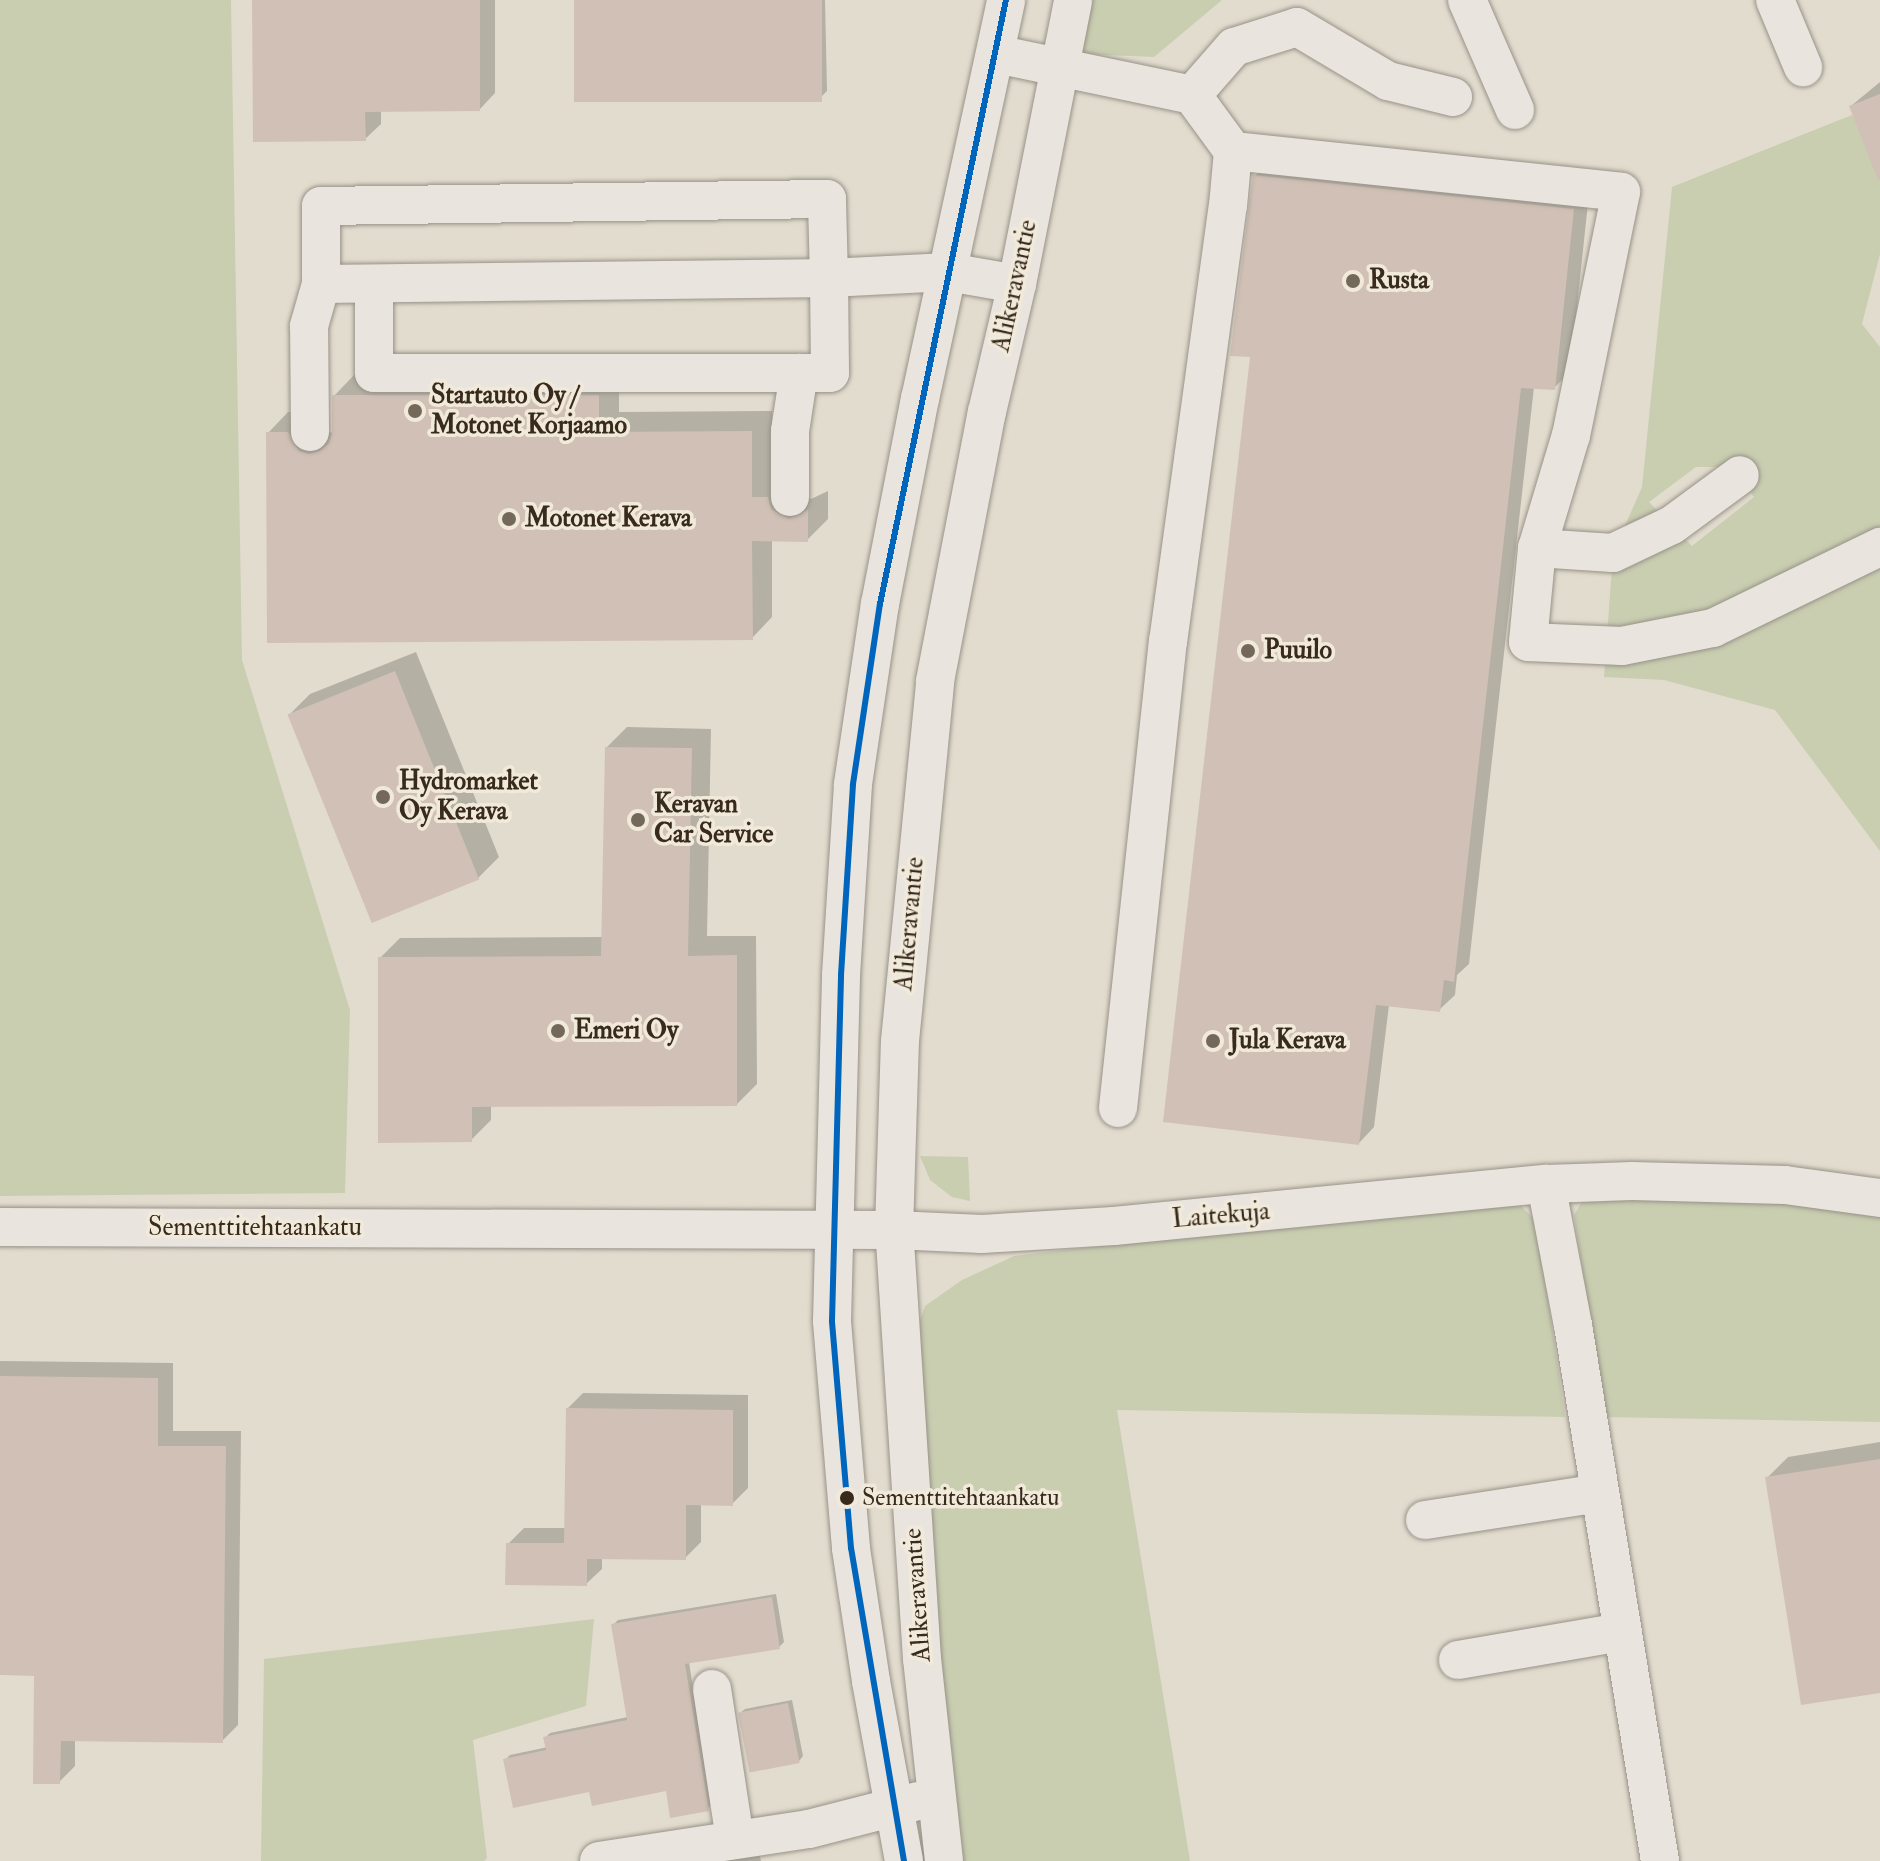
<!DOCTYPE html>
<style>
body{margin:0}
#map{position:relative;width:1880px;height:1861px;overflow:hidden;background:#e2dcce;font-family:"IM FELL Double Pica",serif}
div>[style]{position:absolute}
.green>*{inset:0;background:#c9ceb0}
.shadow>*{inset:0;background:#0003}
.building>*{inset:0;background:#d1c0b5;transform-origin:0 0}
.roads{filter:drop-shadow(0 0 2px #989289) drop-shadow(0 0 2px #989289)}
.minor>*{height:38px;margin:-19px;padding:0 19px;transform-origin:19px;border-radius:19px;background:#e9e5de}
.bus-1>*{height:6px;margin:-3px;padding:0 3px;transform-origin:3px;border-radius:3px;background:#0065bd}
.dots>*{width:22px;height:22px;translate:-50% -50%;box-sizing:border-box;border:4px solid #f1eada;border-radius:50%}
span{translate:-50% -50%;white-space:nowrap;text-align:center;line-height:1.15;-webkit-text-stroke:7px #f1eada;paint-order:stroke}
.bus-label{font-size:24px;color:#382a1d}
.left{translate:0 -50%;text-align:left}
.poi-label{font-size:26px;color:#382a1d;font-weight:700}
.street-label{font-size:26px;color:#382a1d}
</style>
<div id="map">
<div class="green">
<div style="clip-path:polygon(0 0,231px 0,242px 660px,350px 1010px,345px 1193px,0 1196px)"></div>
<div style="clip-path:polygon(1090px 0,1222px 0,1154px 57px,1081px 54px)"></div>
<div style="clip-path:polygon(evenodd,1852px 115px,1880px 148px,1880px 254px,1862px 324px,1880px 347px,1880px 851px,1775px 710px,1664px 680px,1604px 677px,1613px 553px,1642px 487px,1672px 187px,1852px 115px,1696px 467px,1732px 467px,1754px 497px,1692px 546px,1649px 502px,1696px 467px)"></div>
<div style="clip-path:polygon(920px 1156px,968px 1157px,970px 1201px,952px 1197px,930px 1180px)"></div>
<div style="clip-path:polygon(1688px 1196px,1880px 1211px,1880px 1422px,1605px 1417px,1574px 1215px,1583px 1200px)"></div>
<div style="clip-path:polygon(1491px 1200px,1519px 1204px,1537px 1222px,1565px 1417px,1117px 1410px,1190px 1861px,949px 1861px,911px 1346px,925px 1306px,962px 1280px,1014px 1256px)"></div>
<div style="clip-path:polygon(594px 1619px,586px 1706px,473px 1740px,487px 1858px,484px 1861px,261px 1861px,264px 1659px)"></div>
</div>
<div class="shadow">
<div style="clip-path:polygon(254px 0,495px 0,495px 93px,480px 109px,381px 110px,381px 124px,365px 139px)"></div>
<div style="clip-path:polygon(576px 0,825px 0,827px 91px,822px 96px)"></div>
<div style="clip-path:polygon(1880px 82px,1880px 146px,1851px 106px)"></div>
<div style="clip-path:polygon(1271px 160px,1589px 194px,1570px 372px,1554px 388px,1534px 387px,1469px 964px,1457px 975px,1455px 995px,1439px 1010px,1389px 1005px,1374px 1127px,1359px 1143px,1253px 355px,1255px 176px)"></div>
<div style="clip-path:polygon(354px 375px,619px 375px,619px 412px,772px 411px,772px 478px,811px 499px,828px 491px,828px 519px,807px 540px,772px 539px,772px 617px,752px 638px,269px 641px,268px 433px,288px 412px,309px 412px,319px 430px,334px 433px,334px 396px)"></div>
<div style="clip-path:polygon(416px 652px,499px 857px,478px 878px,289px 715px,310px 694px)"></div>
<div style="clip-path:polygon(627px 727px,711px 729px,707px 936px,756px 936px,757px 1084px,737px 1104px,491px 1105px,491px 1120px,471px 1140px,380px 958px,400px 938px,603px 937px,607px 747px)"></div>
<div style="clip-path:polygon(0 1361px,173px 1363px,173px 1431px,241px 1431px,238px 1725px,222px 1741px,75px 1739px,75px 1766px,59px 1782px,36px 1674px,0 1673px)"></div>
<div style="clip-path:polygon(583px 1393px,748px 1395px,748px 1488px,732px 1504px,701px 1504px,701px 1542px,685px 1558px,602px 1557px,602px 1569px,586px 1584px,508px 1544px,524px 1528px,566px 1528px,568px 1408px)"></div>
<div style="clip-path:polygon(1880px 1442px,1880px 1691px,1767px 1478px,1788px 1457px)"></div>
<div style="clip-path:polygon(776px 1594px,784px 1642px,779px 1647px,689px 1662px,711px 1805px,706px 1810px,667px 1788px,590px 1790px,505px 1760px,510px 1755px,548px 1747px,546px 1737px,550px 1733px,628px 1717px,613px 1625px,618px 1620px)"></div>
<div style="clip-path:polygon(792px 1700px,803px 1756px,799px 1761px,740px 1713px,745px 1709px)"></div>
<div style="clip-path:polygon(759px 1852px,761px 1861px,724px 1861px)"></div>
</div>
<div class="building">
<div style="clip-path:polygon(252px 0,480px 0,480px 111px,365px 112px,366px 141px,253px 142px)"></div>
<div style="left:574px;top:0;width:248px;height:102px"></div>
<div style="clip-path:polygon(1880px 94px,1880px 180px,1878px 180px,1849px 106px)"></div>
<div style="clip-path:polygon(1253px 175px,1574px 209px,1555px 390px,1521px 388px,1454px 982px,1444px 980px,1440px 1012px,1376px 1005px,1359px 1145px,1163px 1122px,1250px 357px,1230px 356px)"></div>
<div style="clip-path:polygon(332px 395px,599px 395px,599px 432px,752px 431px,752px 497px,768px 497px,771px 509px,789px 519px,808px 510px,808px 542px,752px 541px,753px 640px,267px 643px,266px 432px,288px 432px,299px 451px,309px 454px,320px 451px,329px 443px,332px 433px)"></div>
<div style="left:395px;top:671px;width:225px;height:116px;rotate:68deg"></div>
<div style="clip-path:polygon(605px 747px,692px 748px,688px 956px,737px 955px,737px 1106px,472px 1107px,472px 1142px,378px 1143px,378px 957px,601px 956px)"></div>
<div style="clip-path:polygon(0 1376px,158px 1378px,158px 1446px,226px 1446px,223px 1743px,61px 1741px,60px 1784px,33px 1784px,34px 1676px,0 1675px)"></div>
<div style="clip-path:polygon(566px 1408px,733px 1410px,733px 1506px,686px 1505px,686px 1560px,587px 1559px,587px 1586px,505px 1585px,506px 1543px,564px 1543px)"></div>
<div style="clip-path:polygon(1880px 1459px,1880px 1693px,1801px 1705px,1765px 1477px)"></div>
<div style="clip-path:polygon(772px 1597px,780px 1649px,685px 1664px,709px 1811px,670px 1818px,666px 1791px,592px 1806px,589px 1792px,513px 1808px,503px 1759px,546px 1750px,543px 1737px,627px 1720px,611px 1624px)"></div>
<div style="left:788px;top:1703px;width:61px;height:51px;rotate:79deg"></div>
</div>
<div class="roads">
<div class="minor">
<div style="left:1467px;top:0;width:120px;rotate:66.4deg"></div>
<div style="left:1775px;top:0;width:73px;rotate:67.3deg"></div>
<div style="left:996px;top:54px;width:200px;rotate:11.8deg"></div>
<div style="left:1192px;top:95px;width:64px;rotate:-48.8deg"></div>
<div style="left:1234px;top:47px;width:66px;rotate:-17.6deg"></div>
<div style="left:1297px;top:27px;width:106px;rotate:30.7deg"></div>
<div style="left:1388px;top:81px;width:67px;rotate:13.8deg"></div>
<div style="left:1233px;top:151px;width:390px;rotate:6deg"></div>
<div style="left:1621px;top:192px;width:248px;rotate:101.6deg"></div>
<div style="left:1571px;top:435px;width:118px;rotate:106.7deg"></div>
<div style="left:1537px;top:548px;width:94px;rotate:95.5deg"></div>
<div style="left:1528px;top:642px;width:94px;rotate:2.4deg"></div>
<div style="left:1622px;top:646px;width:93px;rotate:-11.2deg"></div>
<div style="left:1713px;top:628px;width:186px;rotate:-25.9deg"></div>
<div style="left:374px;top:285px;width:88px;rotate:90deg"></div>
<div style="left:374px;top:373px;width:456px"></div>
<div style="left:830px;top:373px;width:95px;rotate:-90.6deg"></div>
<div style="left:829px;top:278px;width:79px;rotate:-91.5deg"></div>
<div style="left:827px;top:199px;width:506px;rotate:179.21deg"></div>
<div style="left:321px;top:206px;width:78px;rotate:90deg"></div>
<div style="left:321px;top:284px;width:508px;rotate:-0.68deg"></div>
<div style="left:829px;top:278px;width:119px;rotate:-2.9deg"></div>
<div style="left:948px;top:272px;width:70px;rotate:9.9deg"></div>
<div style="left:310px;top:432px;width:106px;rotate:-90.5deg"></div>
<div style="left:309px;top:326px;width:44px;rotate:-74.1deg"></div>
<div style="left:790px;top:497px;width:66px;rotate:-90deg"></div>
<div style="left:790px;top:431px;width:59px;rotate:-81.2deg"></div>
<div style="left:1537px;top:548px;width:76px;rotate:3.8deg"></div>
<div style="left:1613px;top:553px;width:65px;rotate:-25.4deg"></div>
<div style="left:1672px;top:525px;width:84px;rotate:-36.3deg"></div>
<div style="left:1118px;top:1108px;width:469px;rotate:-83.9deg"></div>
<div style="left:1168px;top:642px;width:440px;rotate:-82.2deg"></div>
<div style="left:1228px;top:206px;width:55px;rotate:-84.8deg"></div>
<div style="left:1233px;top:151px;width:69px;rotate:-126.2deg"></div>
<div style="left:1546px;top:1184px;width:144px;rotate:79.2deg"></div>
<div style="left:1573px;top:1325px;width:543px;rotate:80.78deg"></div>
<div style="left:0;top:1227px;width:894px;rotate:0.19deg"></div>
<div style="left:894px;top:1230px;width:88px;rotate:2.6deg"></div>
<div style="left:982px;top:1234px;width:132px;rotate:-3.5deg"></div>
<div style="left:1114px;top:1226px;width:434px;rotate:-5.6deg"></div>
<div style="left:1546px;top:1184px;width:86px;rotate:-2deg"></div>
<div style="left:1632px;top:1181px;width:153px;rotate:1.5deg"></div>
<div style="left:1785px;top:1185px;width:96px;rotate:7.8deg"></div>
<div style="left:1425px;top:1520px;width:176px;rotate:-8.8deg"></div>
<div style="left:1458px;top:1660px;width:166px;rotate:-9.7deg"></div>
<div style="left:712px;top:1689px;width:152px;rotate:81.3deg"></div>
<div style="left:599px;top:1861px;width:212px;rotate:-8.7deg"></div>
<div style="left:809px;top:1829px;width:113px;rotate:-14.4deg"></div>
<div style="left:904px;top:1861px;width:183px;rotate:-100.4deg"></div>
<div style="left:871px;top:1681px;width:134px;rotate:-98.6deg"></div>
<div style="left:851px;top:1548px;width:228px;rotate:-94.8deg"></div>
<div style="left:832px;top:1321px;width:346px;rotate:-88.5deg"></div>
<div style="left:841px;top:975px;width:191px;rotate:-86.4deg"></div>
<div style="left:853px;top:784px;width:182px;rotate:-81.5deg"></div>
<div style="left:880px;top:604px;width:209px;rotate:-79deg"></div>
<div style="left:920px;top:399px;width:408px;rotate:-77.8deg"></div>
<div style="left:944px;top:1861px;width:203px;rotate:-96.2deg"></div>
<div style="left:922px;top:1659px;width:430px;rotate:-93.7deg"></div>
<div style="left:894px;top:1230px;width:189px;rotate:-88.2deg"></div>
<div style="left:900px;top:1041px;width:362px;rotate:-84.4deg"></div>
<div style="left:935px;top:681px;width:274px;rotate:-79.1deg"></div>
<div style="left:987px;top:412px;width:131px;rotate:-76.8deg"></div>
<div style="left:1017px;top:284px;width:289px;rotate:-78.8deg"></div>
</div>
</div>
<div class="bus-1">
<div style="left:904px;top:1861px;width:317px;rotate:-99.6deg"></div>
<div style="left:851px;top:1548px;width:228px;rotate:-94.8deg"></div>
<div style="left:832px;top:1321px;width:346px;rotate:-88.5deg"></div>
<div style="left:841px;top:975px;width:191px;rotate:-86.4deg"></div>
<div style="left:853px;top:784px;width:182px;rotate:-81.5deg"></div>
<div style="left:880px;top:604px;width:617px;rotate:-78.22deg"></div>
</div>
<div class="dots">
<div style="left:1353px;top:281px;background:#74685b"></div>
<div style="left:415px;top:411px;background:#74685b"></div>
<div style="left:509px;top:519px;background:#74685b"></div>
<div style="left:1248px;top:651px;background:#74685b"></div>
<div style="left:383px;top:797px;background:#74685b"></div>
<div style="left:638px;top:820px;background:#74685b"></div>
<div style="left:558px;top:1031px;background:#74685b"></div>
<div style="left:1213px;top:1041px;background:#74685b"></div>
<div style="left:847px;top:1498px;background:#382a1d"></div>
</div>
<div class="bus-label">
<span class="left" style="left:862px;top:1498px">Sementtitehtaankatu</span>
</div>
<div class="poi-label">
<span class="left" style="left:1369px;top:281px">Rusta</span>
<span class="left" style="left:431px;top:411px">Startauto Oy /<br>Motonet Korjaamo</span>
<span class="left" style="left:525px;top:519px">Motonet Kerava</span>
<span class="left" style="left:1264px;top:651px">Puuilo</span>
<span class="left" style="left:399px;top:797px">Hydromarket<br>Oy Kerava</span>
<span class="left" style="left:654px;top:820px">Keravan<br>Car Service</span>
<span class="left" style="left:574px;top:1031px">Emeri Oy</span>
<span class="left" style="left:1229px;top:1041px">Jula Kerava</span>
</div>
<div class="street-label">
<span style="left:1015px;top:286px;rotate:-78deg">Alikeravantie</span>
<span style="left:910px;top:924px;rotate:-85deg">Alikeravantie</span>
<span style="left:1221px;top:1216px;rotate:-5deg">Laitekuja</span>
<span style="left:255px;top:1228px">Sementtitehtaankatu</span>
<span style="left:918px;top:1595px;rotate:-94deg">Alikeravantie</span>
</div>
</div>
